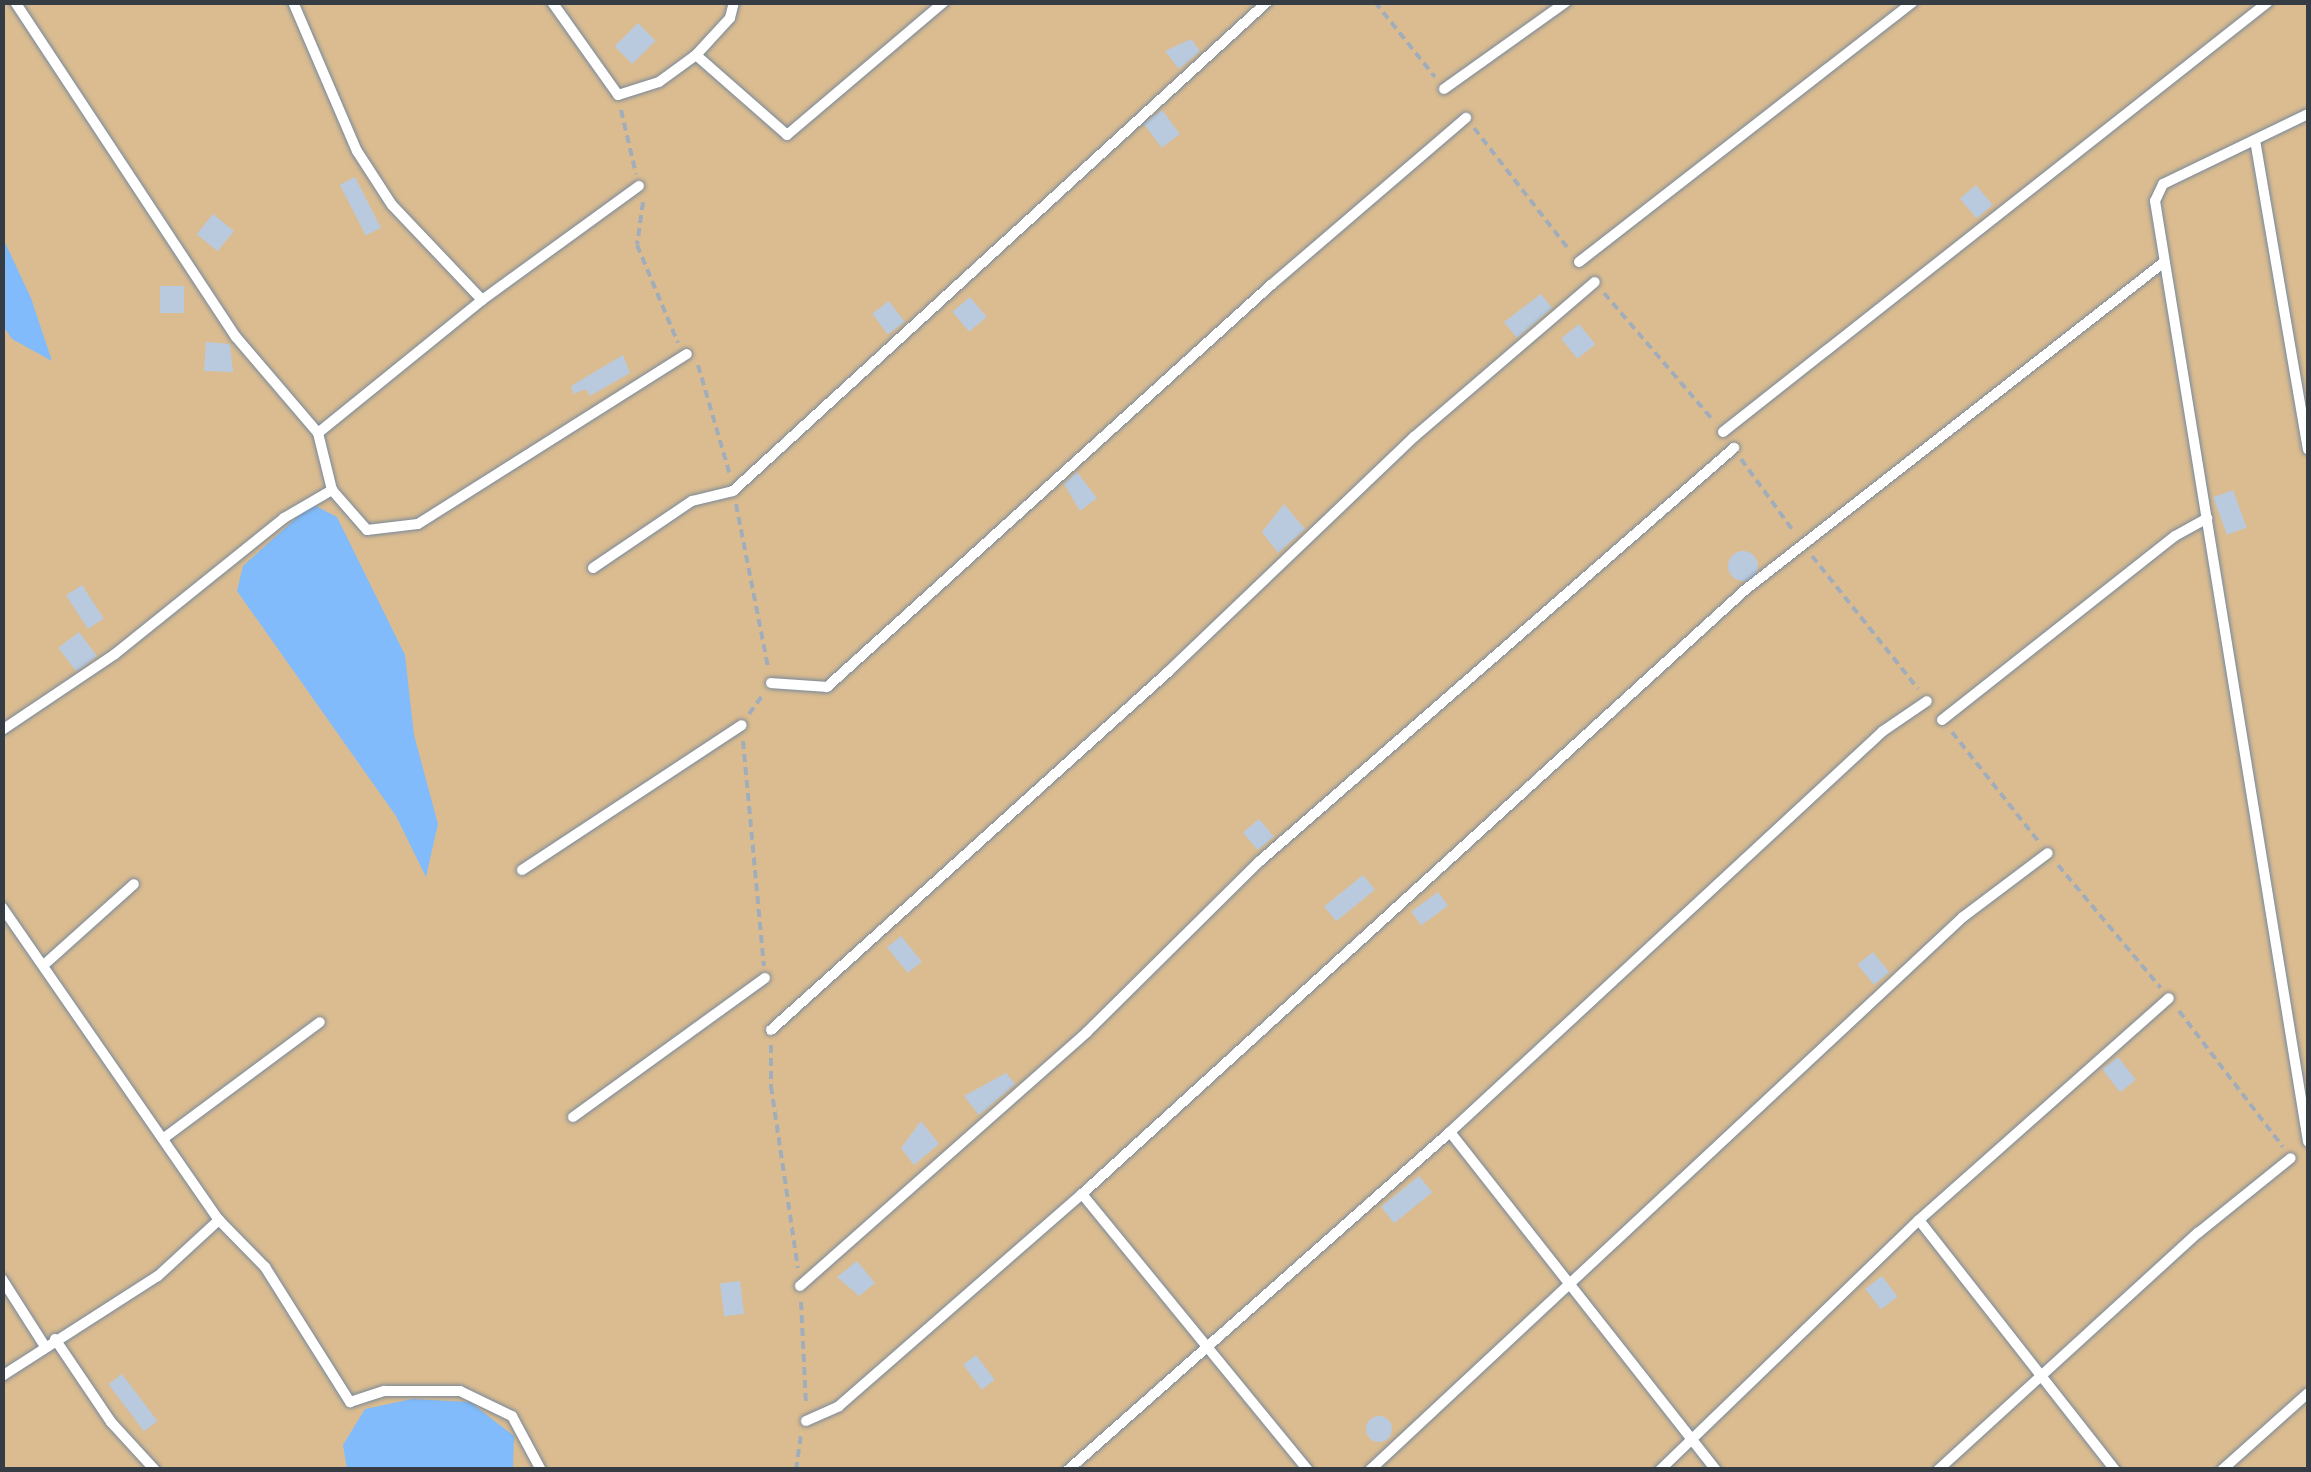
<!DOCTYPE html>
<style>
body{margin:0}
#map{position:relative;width:2311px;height:1472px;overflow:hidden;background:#e1efff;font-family:"IBM Plex Sans",sans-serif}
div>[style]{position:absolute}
.green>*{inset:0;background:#dbbc90;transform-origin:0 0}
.water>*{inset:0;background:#81bbfb}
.building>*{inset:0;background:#b9cade;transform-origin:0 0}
.round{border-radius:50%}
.path>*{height:4px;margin-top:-2px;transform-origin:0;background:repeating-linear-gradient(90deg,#a2adba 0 8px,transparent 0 13px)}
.roads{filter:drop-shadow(0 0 2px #78889a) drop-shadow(0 0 2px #78889a)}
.lane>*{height:10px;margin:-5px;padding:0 5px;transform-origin:5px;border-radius:5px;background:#fff}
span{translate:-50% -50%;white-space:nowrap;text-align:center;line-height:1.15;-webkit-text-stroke:8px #fff;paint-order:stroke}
.frame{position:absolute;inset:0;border:5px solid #353c44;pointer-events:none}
</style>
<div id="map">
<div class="green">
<div style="left:3px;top:3px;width:2305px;height:1467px"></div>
</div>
<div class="water">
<div style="clip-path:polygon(2px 236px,31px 298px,52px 361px,12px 339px,3px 326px)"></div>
<div style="clip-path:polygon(312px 504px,337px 517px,405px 655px,414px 735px,438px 824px,426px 877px,396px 816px,237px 591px,243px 566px)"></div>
<div style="clip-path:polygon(412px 1399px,470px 1402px,514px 1436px,513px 1469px,347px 1469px,343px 1445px,365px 1409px)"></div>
</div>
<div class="building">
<div style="left:638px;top:23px;width:25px;height:33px;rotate:45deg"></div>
<div style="clip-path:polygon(1191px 39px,1200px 51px,1179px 69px,1165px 51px)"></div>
<div style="left:1162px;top:110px;width:30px;height:23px;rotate:53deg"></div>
<div style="left:355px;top:177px;width:57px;height:17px;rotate:63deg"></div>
<div style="left:1976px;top:185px;width:26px;height:21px;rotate:50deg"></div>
<div style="left:213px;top:214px;width:27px;height:26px;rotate:39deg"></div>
<div style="left:160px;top:286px;width:24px;height:27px"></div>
<div style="clip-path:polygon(1541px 294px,1552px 308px,1517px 338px,1504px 322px)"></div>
<div style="left:970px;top:297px;width:26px;height:23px;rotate:50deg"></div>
<div style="left:889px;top:301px;width:26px;height:21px;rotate:53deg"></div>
<div style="left:1579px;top:324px;width:26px;height:23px;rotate:51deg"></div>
<div style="clip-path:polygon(206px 342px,230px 344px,233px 372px,204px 371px)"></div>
<div style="clip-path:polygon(623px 355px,630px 373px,590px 396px,586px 389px,574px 394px,571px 386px)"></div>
<div style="clip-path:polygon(1077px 472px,1097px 498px,1080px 511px,1064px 484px)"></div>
<div style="left:2233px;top:490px;width:40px;height:21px;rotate:70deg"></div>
<div style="clip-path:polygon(1284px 504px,1305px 529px,1278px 553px,1262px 532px)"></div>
<div class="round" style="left:1728px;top:551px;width:30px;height:30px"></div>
<div style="left:82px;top:585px;width:40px;height:19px;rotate:57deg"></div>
<div style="left:79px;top:632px;width:30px;height:26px;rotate:53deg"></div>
<div style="left:1259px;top:819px;width:23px;height:21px;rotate:50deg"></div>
<div style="left:1363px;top:875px;width:19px;height:50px;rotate:51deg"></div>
<div style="left:1438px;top:892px;width:17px;height:33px;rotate:54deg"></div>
<div style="left:901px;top:936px;width:33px;height:18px;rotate:51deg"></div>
<div style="left:1873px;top:952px;width:26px;height:20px;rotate:51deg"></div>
<div style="left:2118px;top:1057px;width:29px;height:20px;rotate:52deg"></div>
<div style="clip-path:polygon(1006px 1073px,1015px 1084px,979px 1115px,964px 1096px)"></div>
<div style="clip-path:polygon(921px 1121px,939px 1144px,914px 1165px,901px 1148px)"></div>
<div style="left:1419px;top:1176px;width:21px;height:49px;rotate:51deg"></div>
<div style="clip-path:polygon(857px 1261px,875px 1283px,859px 1296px,837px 1277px)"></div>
<div style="left:1882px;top:1276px;width:26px;height:21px;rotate:53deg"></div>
<div style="left:740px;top:1281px;width:33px;height:20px;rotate:83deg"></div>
<div style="left:976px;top:1355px;width:31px;height:16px;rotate:53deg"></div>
<div style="left:122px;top:1374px;width:59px;height:17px;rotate:53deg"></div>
<div class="round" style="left:1366px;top:1416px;width:26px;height:26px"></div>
</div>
<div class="path">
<div style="left:1375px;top:2px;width:96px;rotate:51.3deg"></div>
<div style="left:621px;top:110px;width:66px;rotate:76.8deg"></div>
<div style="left:1474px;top:128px;width:156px;rotate:52deg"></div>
<div style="left:643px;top:202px;width:43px;rotate:97.9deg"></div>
<div style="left:637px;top:245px;width:106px;rotate:67.3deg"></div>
<div style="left:1604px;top:293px;width:166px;rotate:49.4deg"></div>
<div style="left:698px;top:365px;width:115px;rotate:73.8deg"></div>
<div style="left:1741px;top:459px;width:90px;rotate:54deg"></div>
<div style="left:736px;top:504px;width:166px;rotate:78.9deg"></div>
<div style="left:1812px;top:556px;width:170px;rotate:51.4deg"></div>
<div style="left:749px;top:714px;width:26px;rotate:-54deg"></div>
<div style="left:1952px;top:732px;width:140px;rotate:51.7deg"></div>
<div style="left:743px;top:741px;width:226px;rotate:84.7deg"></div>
<div style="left:2058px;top:865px;width:160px;rotate:50.1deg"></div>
<div style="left:2179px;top:1011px;width:171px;rotate:52.6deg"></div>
<div style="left:771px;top:1045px;width:41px;rotate:90deg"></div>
<div style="left:771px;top:1086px;width:184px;rotate:81.6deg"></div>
<div style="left:801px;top:1302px;width:101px;rotate:87.2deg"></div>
<div style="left:796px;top:1470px;width:34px;rotate:-82deg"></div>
</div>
<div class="roads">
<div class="lane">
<div style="left:15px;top:2px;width:401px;rotate:56.6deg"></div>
<div style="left:236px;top:337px;width:126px;rotate:49.5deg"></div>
<div style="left:318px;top:433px;width:59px;rotate:76.2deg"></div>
<div style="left:332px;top:490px;width:53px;rotate:48.8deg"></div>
<div style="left:367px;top:530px;width:51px;rotate:-6.7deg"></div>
<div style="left:418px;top:524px;width:318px;rotate:-32.3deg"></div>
<div style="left:293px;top:2px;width:162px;rotate:66.8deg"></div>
<div style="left:357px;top:151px;width:64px;rotate:57.1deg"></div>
<div style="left:392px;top:205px;width:131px;rotate:46.5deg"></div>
<div style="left:552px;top:2px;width:114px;rotate:54.6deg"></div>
<div style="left:618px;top:95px;width:43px;rotate:-17.6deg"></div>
<div style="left:659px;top:82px;width:46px;rotate:-36.1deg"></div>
<div style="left:696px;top:55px;width:50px;rotate:-47.4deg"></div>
<div style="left:730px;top:18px;width:16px;rotate:-76deg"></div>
<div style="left:696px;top:55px;width:121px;rotate:41.3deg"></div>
<div style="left:787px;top:135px;width:206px;rotate:-40.3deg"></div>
<div style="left:1444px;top:89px;width:150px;rotate:-35.5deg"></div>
<div style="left:2308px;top:114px;width:161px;rotate:154.2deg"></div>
<div style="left:2163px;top:184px;width:19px;rotate:115deg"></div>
<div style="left:2155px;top:201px;width:953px;rotate:80.76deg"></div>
<div style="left:2255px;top:140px;width:314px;rotate:80.3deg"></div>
<div style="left:1579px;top:262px;width:423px;rotate:-37.9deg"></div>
<div style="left:1723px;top:432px;width:694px;rotate:-38.27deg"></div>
<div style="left:318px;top:433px;width:211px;rotate:-39deg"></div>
<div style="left:482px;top:300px;width:194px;rotate:-36deg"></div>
<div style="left:593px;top:568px;width:120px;rotate:-34.1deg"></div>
<div style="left:692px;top:501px;width:42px;rotate:-13.7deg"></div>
<div style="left:733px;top:491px;width:724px;rotate:-42.48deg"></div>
<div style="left:771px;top:683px;width:56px;rotate:4.1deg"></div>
<div style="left:827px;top:687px;width:599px;rotate:-42.16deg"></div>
<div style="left:1271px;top:285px;width:257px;rotate:-40.6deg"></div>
<div style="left:1942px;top:720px;width:297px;rotate:-38.3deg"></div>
<div style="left:2175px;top:536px;width:37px;rotate:-29deg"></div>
<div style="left:2px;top:730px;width:136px;rotate:-33.9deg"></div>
<div style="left:115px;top:654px;width:217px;rotate:-38.8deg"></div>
<div style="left:284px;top:518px;width:56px;rotate:-30.3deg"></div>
<div style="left:522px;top:870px;width:263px;rotate:-33.4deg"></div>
<div style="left:2px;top:907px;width:381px;rotate:55.3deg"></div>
<div style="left:219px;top:1220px;width:66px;rotate:45.6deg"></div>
<div style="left:265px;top:1267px;width:160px;rotate:57.8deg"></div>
<div style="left:350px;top:1402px;width:36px;rotate:-18deg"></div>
<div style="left:384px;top:1391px;width:76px"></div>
<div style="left:460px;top:1391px;width:58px;rotate:25.7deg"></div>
<div style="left:512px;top:1416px;width:61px;rotate:61.8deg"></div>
<div style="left:46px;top:963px;width:118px;rotate:-41.9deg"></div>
<div style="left:771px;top:1030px;width:535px;rotate:-42.04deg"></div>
<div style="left:1168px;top:672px;width:340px;rotate:-43.7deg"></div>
<div style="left:1414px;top:437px;width:238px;rotate:-40.6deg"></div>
<div style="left:573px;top:1117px;width:237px;rotate:-35.9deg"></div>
<div style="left:1450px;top:1132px;width:430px;rotate:51.8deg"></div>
<div style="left:164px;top:1138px;width:194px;rotate:-36.6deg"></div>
<div style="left:1082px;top:1194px;width:357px;rotate:50.7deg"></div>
<div style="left:1919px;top:1220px;width:318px;rotate:51.9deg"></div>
<div style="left:2px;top:1279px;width:78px;rotate:57.5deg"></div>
<div style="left:800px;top:1286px;width:383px;rotate:-41.5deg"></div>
<div style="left:1087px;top:1032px;width:243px;rotate:-44.7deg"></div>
<div style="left:1260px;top:861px;width:629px;rotate:-41.07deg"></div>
<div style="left:55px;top:1339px;width:100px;rotate:56deg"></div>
<div style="left:111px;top:1422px;width:65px;rotate:47.5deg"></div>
<div style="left:2px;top:1376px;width:185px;rotate:-32.7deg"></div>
<div style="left:158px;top:1276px;width:83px;rotate:-42.6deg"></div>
<div style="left:806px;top:1421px;width:36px;rotate:-24deg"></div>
<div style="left:839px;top:1406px;width:322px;rotate:-41.1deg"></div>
<div style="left:1082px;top:1194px;width:897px;rotate:-42.33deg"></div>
<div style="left:1745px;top:590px;width:531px;rotate:-38.04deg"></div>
<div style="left:1068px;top:1470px;width:510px;rotate:-41.5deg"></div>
<div style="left:1450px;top:1132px;width:590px;rotate:-42.8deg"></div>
<div style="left:1883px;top:731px;width:53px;rotate:-34.3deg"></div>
<div style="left:1370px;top:1470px;width:811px;rotate:-43deg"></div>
<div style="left:1963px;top:917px;width:106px;rotate:-37deg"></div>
<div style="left:1660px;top:1470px;width:360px;rotate:-44deg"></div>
<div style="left:1919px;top:1220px;width:334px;rotate:-41.6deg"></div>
<div style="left:1938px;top:1470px;width:352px;rotate:-42.4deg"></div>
<div style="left:2198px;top:1233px;width:119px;rotate:-38.9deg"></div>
<div style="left:2222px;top:1470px;width:115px;rotate:-41.8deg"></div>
</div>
</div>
<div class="frame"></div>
</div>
